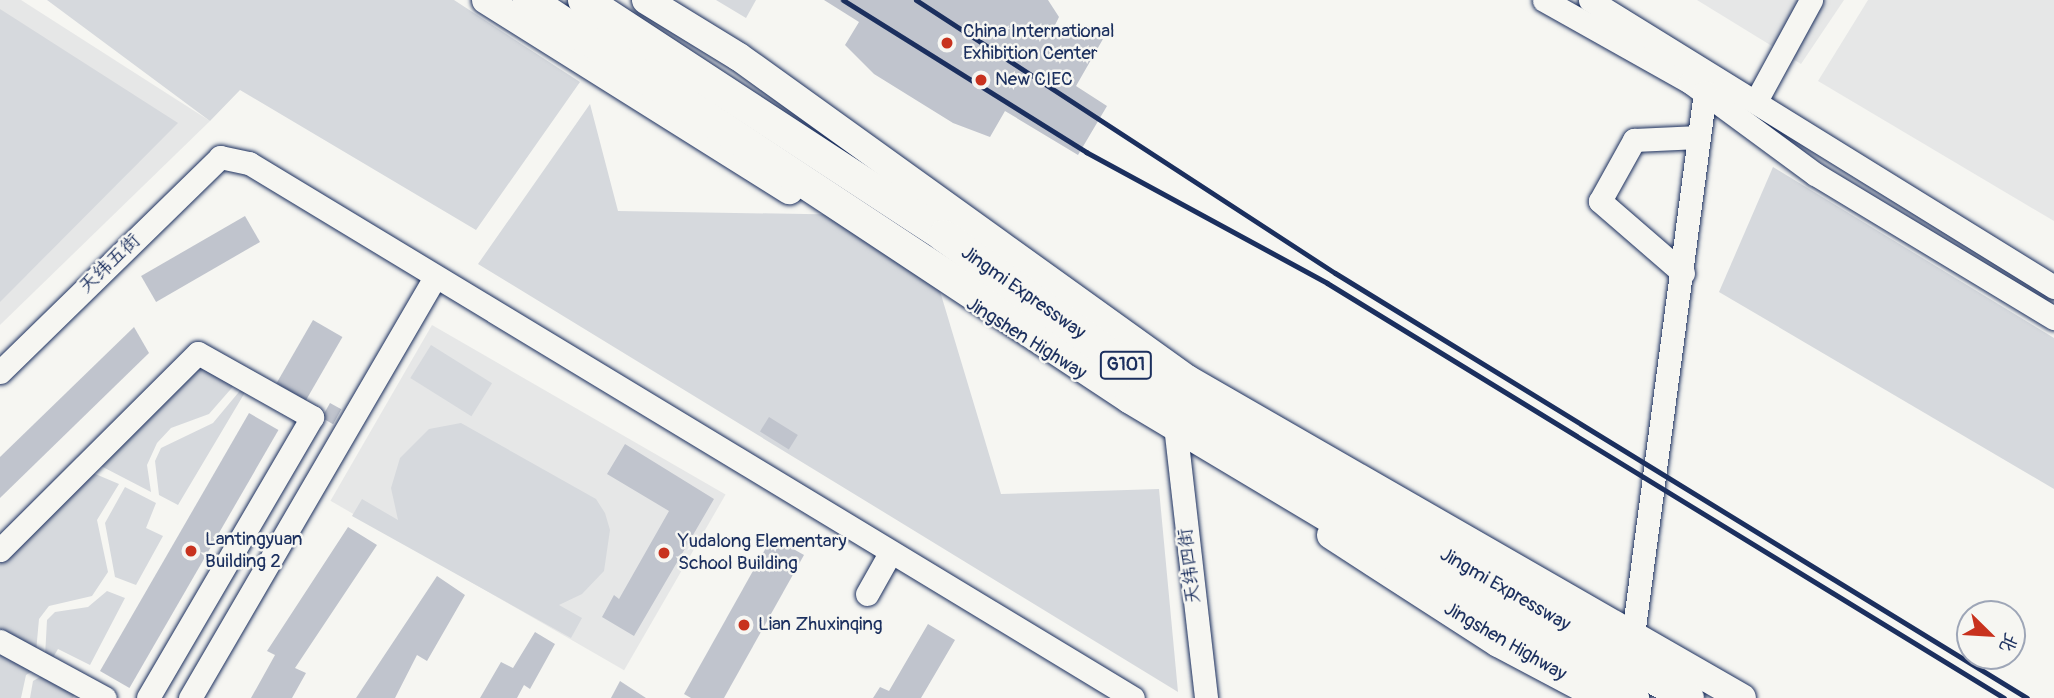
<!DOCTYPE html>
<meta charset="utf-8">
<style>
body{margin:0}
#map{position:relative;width:2054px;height:698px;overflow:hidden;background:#f6f6f2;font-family:Pangolin,"LXGW WenKai TC",sans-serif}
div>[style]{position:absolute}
.built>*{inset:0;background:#e6e7e7;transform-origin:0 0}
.green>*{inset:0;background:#d6d9dd;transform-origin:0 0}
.building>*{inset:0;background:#c0c4cd;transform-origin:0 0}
.roads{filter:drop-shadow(0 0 2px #1b2f5e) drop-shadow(0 0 2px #1b2f5e)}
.minor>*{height:23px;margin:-11.5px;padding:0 11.5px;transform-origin:11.5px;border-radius:11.5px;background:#f6f6f2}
.major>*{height:28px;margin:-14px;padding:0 14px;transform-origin:14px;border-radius:14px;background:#f6f6f2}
.highway>*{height:32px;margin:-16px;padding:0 16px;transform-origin:16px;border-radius:16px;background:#f6f6f2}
.rail>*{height:5px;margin:-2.5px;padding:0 2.5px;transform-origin:2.5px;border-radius:2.5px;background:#1b2f5e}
.dots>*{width:19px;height:19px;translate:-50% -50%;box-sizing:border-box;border:4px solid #f6f6f2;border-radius:50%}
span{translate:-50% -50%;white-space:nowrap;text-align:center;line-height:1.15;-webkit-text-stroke:5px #f6f6f2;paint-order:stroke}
.shield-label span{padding:2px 5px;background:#f6f6f2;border:2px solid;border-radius:5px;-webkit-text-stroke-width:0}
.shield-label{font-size:18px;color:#1b2f5e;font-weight:700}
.poi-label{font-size:19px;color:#1b2f5e}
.left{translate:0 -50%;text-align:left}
.street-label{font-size:19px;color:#1b2f5e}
.north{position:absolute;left:1956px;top:600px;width:70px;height:70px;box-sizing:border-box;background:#f6f6f2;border:2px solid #9ea6b7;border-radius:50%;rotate:114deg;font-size:19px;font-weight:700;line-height:28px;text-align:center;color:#1b2f5e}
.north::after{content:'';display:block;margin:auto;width:24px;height:32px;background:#c8321e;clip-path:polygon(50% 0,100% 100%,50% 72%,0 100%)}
</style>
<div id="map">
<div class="built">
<div style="clip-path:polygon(0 0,21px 0,210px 121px,0 325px)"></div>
<div style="clip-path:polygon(1697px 0,1844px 0,1801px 64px)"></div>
<div style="clip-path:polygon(1868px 0,2054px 0,2054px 221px,1818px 81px)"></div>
<div style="left:432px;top:325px;width:339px;height:203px;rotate:30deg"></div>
</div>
<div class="green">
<div style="clip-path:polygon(47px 0,454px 0,580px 82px,476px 230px,240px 90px,210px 121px)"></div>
<div style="clip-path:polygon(716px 0,756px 0,746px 18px)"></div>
<div style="clip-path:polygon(0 9px,178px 123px,0 302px)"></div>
<div style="clip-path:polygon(590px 104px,618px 211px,862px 215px,930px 258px,1001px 494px,1159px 489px,1178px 692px,478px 264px)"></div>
<div style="clip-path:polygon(1773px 167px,2054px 338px,2054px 489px,1719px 292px)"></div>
<div style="left:431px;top:345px;width:72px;height:39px;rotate:32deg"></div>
<div style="clip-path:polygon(206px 364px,237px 382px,209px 414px,171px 428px,157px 443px,147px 465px,151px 492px,99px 465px,185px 375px)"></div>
<div style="clip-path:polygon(243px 387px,247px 389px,178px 505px,159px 495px,155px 461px,161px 448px,213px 423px)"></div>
<div style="clip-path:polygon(461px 423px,596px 499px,605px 513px,610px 530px,604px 571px,582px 594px,559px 605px,582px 618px,571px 638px,352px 516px,362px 499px,398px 520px,391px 488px,400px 458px,429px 429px)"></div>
<div style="clip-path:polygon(93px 473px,119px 484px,97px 520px,108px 572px,92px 596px,49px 606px,39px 619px,36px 652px,0 633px,0 564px)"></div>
<div style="clip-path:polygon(125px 487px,156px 503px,146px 528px,163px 536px,136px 585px,115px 577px,105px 523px)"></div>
<div style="clip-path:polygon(107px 591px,125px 598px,90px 665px,58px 649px,51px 661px,45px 657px,47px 620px,55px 612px,88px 607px)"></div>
<div style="clip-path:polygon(0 646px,39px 667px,26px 675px,21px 698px,0 698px)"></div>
<div style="clip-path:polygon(47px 673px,77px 691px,73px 698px,30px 698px,33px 681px)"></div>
</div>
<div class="building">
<div style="clip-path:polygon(824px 0,1048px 0,1059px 17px,1054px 27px,1103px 39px,1076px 86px,1107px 106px,1078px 155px,1005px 111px,990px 137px,953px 123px,874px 74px,845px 45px,859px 22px)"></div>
<div style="left:245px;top:216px;width:30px;height:120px;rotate:60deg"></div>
<div style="left:313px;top:320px;width:34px;height:73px;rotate:30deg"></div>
<div style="clip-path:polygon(134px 327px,149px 353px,0 498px,0 457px)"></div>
<div style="left:330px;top:403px;width:13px;height:17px;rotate:29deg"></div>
<div style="left:249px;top:413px;width:34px;height:298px;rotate:30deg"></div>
<div style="left:769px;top:417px;width:34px;height:17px;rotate:32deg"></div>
<div style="clip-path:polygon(625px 444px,714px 499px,634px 636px,602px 617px,614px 595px,619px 599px,669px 511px,607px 474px)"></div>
<div style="clip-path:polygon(348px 527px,377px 545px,295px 668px,306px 673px,292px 698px,251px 698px,275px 655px,267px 651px)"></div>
<div style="clip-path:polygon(772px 537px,804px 555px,724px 698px,691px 698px,684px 694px)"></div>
<div style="clip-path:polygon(437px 576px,465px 595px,427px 661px,417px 655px,395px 698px,356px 698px)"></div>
<div style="clip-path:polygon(928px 624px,955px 640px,921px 698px,873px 698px,880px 687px,889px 691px)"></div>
<div style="clip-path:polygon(535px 632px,555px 644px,530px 689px,524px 685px,517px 698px,480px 698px,501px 662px,513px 668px)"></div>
<div style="clip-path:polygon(620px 681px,646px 698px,611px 698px)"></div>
</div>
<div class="roads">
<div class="minor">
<div style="left:1544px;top:0;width:167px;rotate:29.3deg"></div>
<div style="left:1690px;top:82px;width:155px;rotate:36.4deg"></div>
<div style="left:1815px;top:174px;width:279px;rotate:31.1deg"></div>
<div style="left:1590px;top:0;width:546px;rotate:31.74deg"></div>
<div style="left:1756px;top:101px;width:115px;rotate:-61.4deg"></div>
<div style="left:1683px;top:273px;width:110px;rotate:-139.1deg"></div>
<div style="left:1600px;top:201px;width:70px;rotate:-60.9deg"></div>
<div style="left:1634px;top:140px;width:65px;rotate:-2.6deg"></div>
<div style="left:0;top:372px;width:308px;rotate:-44.3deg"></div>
<div style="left:220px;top:157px;width:30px;rotate:12deg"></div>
<div style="left:249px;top:163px;width:1033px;rotate:31.18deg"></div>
<div style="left:1176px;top:434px;width:266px;rotate:83.5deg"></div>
<div style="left:0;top:550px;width:279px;rotate:-44.9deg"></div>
<div style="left:198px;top:353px;width:131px;rotate:29.3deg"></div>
<div style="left:312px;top:417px;width:325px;rotate:120.3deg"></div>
<div style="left:867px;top:594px;width:47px;rotate:-60.7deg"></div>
<div style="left:1633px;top:635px;width:548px;rotate:-82.45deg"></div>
<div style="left:0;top:641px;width:119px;rotate:28.5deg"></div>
<div style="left:190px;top:698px;width:486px;rotate:-59.8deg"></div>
</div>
<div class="major">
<div style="left:486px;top:0;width:358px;rotate:32.1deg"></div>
<div style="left:646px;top:0;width:109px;rotate:31.5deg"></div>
<div style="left:739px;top:57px;width:552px;rotate:35.71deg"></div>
<div style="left:1187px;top:379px;width:640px;rotate:29.89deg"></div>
<div style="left:1331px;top:535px;width:199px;rotate:32.9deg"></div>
<div style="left:1498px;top:643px;width:118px;rotate:27.9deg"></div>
</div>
<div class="highway">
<div style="left:529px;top:0;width:722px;rotate:33.47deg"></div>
<div style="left:1131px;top:398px;width:585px;rotate:30.86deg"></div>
<div style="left:584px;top:0;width:430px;rotate:33.2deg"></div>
<div style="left:944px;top:236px;width:244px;rotate:35.5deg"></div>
<div style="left:1143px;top:378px;width:632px;rotate:30.42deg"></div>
</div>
</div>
<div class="rail">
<div style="left:843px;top:0;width:287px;rotate:32deg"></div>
<div style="left:1086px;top:152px;width:274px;rotate:28.5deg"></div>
<div style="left:1327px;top:283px;width:794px;rotate:31.51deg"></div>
<div style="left:916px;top:0;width:500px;rotate:33.09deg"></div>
<div style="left:1335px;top:273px;width:812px;rotate:31.56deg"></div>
</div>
<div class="dots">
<div style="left:947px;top:43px;background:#c8321e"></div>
<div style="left:981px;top:80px;background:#c8321e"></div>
<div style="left:191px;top:551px;background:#c8321e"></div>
<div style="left:664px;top:553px;background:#c8321e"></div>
<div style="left:744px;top:625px;background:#c8321e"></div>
</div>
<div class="shield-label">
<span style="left:1126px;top:365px">G101</span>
</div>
<div class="poi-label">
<span class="left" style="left:963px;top:43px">China International<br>Exhibition Center</span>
<span class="left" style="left:995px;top:80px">New CIEC</span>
<span class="left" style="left:205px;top:551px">Lantingyuan<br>Building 2</span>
<span class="left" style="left:678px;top:553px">Yudalong Elementary<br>School Building</span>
<span class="left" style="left:758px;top:625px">Lian Zhuxinqing</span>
</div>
<div class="street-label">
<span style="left:110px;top:264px;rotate:-44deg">天纬五街</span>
<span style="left:1023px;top:293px;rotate:35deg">Jingmi Expressway</span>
<span style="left:1026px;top:339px;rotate:32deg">Jingshen Highway</span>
<span style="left:1190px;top:566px;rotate:-97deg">天纬四街</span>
<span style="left:1505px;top:590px;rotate:30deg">Jingmi Expressway</span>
<span style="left:1505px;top:642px;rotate:30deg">Jingshen Highway</span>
</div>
<div class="north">北</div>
</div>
